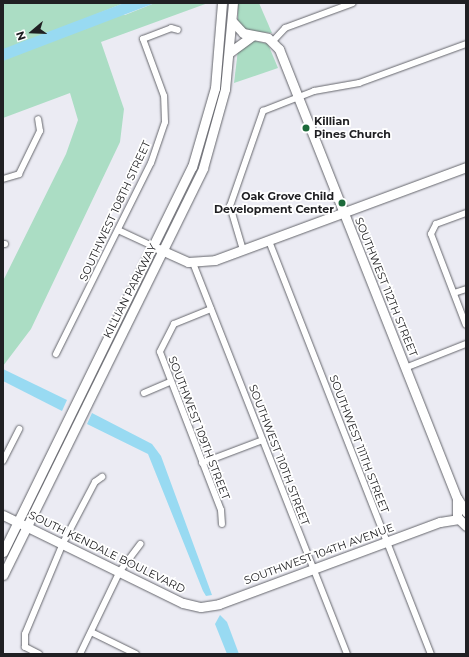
<!DOCTYPE html>
<style>
body{margin:0}
#map{position:relative;width:469px;height:657px;overflow:hidden;background:#ebebf3;font-family:Montserrat,sans-serif}
div>[style]{position:absolute}
.green>*{inset:0;background:#abddc4}
.water>*{inset:0;background:#98daf2}
.roads{filter:drop-shadow(0 0 1px #65666c) drop-shadow(0 0 1px #65666c)}
.street>*{height:6px;margin:-3px;padding:0 3px;transform-origin:3px;border-radius:3px;background:#fff}
.secondary>*{height:9px;margin:-4.5px;padding:0 4.5px;transform-origin:4.5px;border-radius:4.5px;background:#fff}
.dots>*{width:11px;height:11px;translate:-50% -50%;box-sizing:border-box;border:2px solid #fff;border-radius:50%}
span{translate:-50% -50%;white-space:nowrap;text-align:center;line-height:1.15;-webkit-text-stroke:3.5px #fff;paint-order:stroke}
.poi-label{font-size:11px;color:#202023;font-weight:700}
.left{translate:0 -50%;text-align:left}
.right{translate:-100% -50%;text-align:right}
.street-label{font-size:11px;color:#202023}
.frame{position:absolute;inset:0;border:4px solid #202023;pointer-events:none}
.north{position:absolute;left:12px;top:12px;width:40px;height:40px;-webkit-text-stroke:3px #fff;paint-order:stroke;rotate:251deg;font-size:11px;font-weight:700;line-height:16px;text-align:center;color:#202023}
.north::after{content:'';display:block;margin:auto;width:14px;height:18px;background:#202023;clip-path:polygon(50% 0,100% 100%,50% 72%,0 100%)}
</style>
<div id="map">
<div class="green">
<div style="clip-path:polygon(3px 3px,124px 3px,92px 16px,125px 15px,155px 3px,208px 3px,101px 42px,124px 109px,120px 142px,31px 329px,3px 366px,3px 281px,66px 154px,78px 120px,70px 93px,3px 118px)"></div>
<div style="clip-path:polygon(238px 3px,259px 3px,272px 33px,246px 31px,238px 21px)"></div>
<div style="clip-path:polygon(252px 40px,268px 44px,278px 68px,234px 83px,238px 50px)"></div>
</div>
<div class="water">
<div style="clip-path:polygon(124px 3px,155px 3px,3px 61px,3px 49px)"></div>
<div style="clip-path:polygon(3px 369px,67px 400px,62px 411px,3px 381px)"></div>
<div style="clip-path:polygon(92px 413px,152px 444px,161px 456px,212px 595px,206px 596px,203px 591px,148px 454px,87px 424px)"></div>
<div style="clip-path:polygon(220px 615px,227px 622px,239px 654px,227px 654px,215px 624px)"></div>
</div>
<div class="roads">
<div class="street">
<div style="left:273px;top:41px;width:18px;rotate:-47deg"></div>
<div style="left:285px;top:28px;width:72px;rotate:-20.2deg"></div>
<div style="left:3px;top:179px;width:17px;rotate:-17deg"></div>
<div style="left:19px;top:174px;width:48px;rotate:-64deg"></div>
<div style="left:40px;top:131px;width:12px;rotate:-99deg"></div>
<div style="left:466px;top:213px;width:32px;rotate:160deg"></div>
<div style="left:436px;top:224px;width:11px;rotate:117deg"></div>
<div style="left:431px;top:234px;width:97px;rotate:69deg"></div>
<div style="left:118px;top:230px;width:40px;rotate:25deg"></div>
<div style="left:269px;top:241px;width:444px;rotate:68.6deg"></div>
<div style="left:3px;top:244px;width:2px"></div>
<div style="left:243px;top:250px;width:46px;rotate:-106.5deg"></div>
<div style="left:230px;top:206px;width:101px;rotate:-70.8deg"></div>
<div style="left:263px;top:111px;width:55px;rotate:-21.4deg"></div>
<div style="left:314px;top:91px;width:46px;rotate:-10.1deg"></div>
<div style="left:359px;top:83px;width:114px;rotate:-20deg"></div>
<div style="left:193px;top:263px;width:420px;rotate:68.5deg"></div>
<div style="left:454px;top:293px;width:13px;rotate:-18deg"></div>
<div style="left:211px;top:309px;width:40px;rotate:158deg"></div>
<div style="left:174px;top:324px;width:31px;rotate:117deg"></div>
<div style="left:160px;top:352px;width:169px;rotate:68.9deg"></div>
<div style="left:221px;top:510px;width:14px;rotate:86deg"></div>
<div style="left:56px;top:354px;width:213px;rotate:-63.6deg"></div>
<div style="left:151px;top:163px;width:43px;rotate:-71.1deg"></div>
<div style="left:165px;top:122px;width:26px;rotate:-92deg"></div>
<div style="left:164px;top:96px;width:61px;rotate:-110.2deg"></div>
<div style="left:143px;top:39px;width:30px;rotate:-21deg"></div>
<div style="left:171px;top:28px;width:7px;rotate:16deg"></div>
<div style="left:405px;top:368px;width:66px;rotate:-21.5deg"></div>
<div style="left:144px;top:393px;width:28px;rotate:-23deg"></div>
<div style="left:3px;top:461px;width:36px;rotate:-63deg"></div>
<div style="left:202px;top:463px;width:65px;rotate:-20.7deg"></div>
<div style="left:91px;top:632px;width:50px;rotate:26.1deg"></div>
<div style="left:39px;top:654px;width:16px;rotate:-153deg"></div>
<div style="left:25px;top:647px;width:13px;rotate:-90deg"></div>
<div style="left:25px;top:634px;width:99px;rotate:-67.3deg"></div>
<div style="left:63px;top:543px;width:69px;rotate:-62.3deg"></div>
<div style="left:95px;top:482px;width:9px;rotate:-36deg"></div>
<div style="left:80px;top:654px;width:92px;rotate:-64.3deg"></div>
<div style="left:120px;top:571px;width:34px;rotate:-53deg"></div>
</div>
<div class="secondary">
<div style="left:232px;top:21px;width:16px;rotate:47deg"></div>
<div style="left:243px;top:33px;width:25px;rotate:11deg"></div>
<div style="left:268px;top:38px;width:16px;rotate:45deg"></div>
<div style="left:279px;top:49px;width:483px;rotate:68.4deg"></div>
<div style="left:457px;top:498px;width:17px;rotate:57deg"></div>
<div style="left:230px;top:52px;width:27px;rotate:-36deg"></div>
<div style="left:159px;top:249px;width:32px;rotate:24deg"></div>
<div style="left:188px;top:262px;width:27px;rotate:-4deg"></div>
<div style="left:215px;top:260px;width:268px;rotate:-20.3deg"></div>
<div style="left:457px;top:499px;width:18px;rotate:90deg"></div>
<div style="left:457px;top:517px;width:13px;rotate:45deg"></div>
<div style="left:3px;top:515px;width:200px;rotate:26.1deg"></div>
<div style="left:183px;top:603px;width:18px;rotate:13deg"></div>
<div style="left:201px;top:607px;width:18px;rotate:-9deg"></div>
<div style="left:219px;top:604px;width:236px;rotate:-20.4deg"></div>
<div style="left:440px;top:522px;width:19px;rotate:-9deg"></div>
<div style="left:3px;top:552px;width:429px;rotate:-63.9deg"></div>
<div style="left:192px;top:167px;width:82px;rotate:-73.8deg"></div>
<div style="left:215px;top:88px;width:85px;rotate:-85.3deg"></div>
<div style="left:3px;top:575px;width:453px;rotate:-63.8deg"></div>
<div style="left:203px;top:168px;width:82px;rotate:-74.4deg"></div>
<div style="left:225px;top:89px;width:86px;rotate:-84.7deg"></div>
</div>
</div>
<div class="dots">
<div style="left:306px;top:128px;background:#1c6a3a"></div>
<div style="left:342px;top:203px;background:#1c6a3a"></div>
</div>
<div class="poi-label">
<span class="left" style="left:314px;top:128px">Killian<br>Pines Church</span>
<span class="right" style="left:334px;top:203px">Oak Grove Child<br>Development Center</span>
</div>
<div class="street-label">
<span style="left:115px;top:211px;rotate:-65deg">SOUTHWEST 108TH STREET</span>
<span style="left:386px;top:287px;rotate:68deg">SOUTHWEST 112TH STREET</span>
<span style="left:130px;top:291px;rotate:-63deg">KILLIAN PARKWAY</span>
<span style="left:199px;top:428px;rotate:69deg">SOUTHWEST 109TH STREET</span>
<span style="left:359px;top:444px;rotate:69deg">SOUTHWEST 111TH STREET</span>
<span style="left:279px;top:455px;rotate:69deg">SOUTHWEST 110TH STREET</span>
<span style="left:107px;top:552px;rotate:26deg">SOUTH KENDALE BOULEVARD</span>
<span style="left:319px;top:554px;rotate:-20deg">SOUTHWEST 104TH AVENUE</span>
</div>
<div class="frame"></div>
<div class="north">N</div>
</div>
